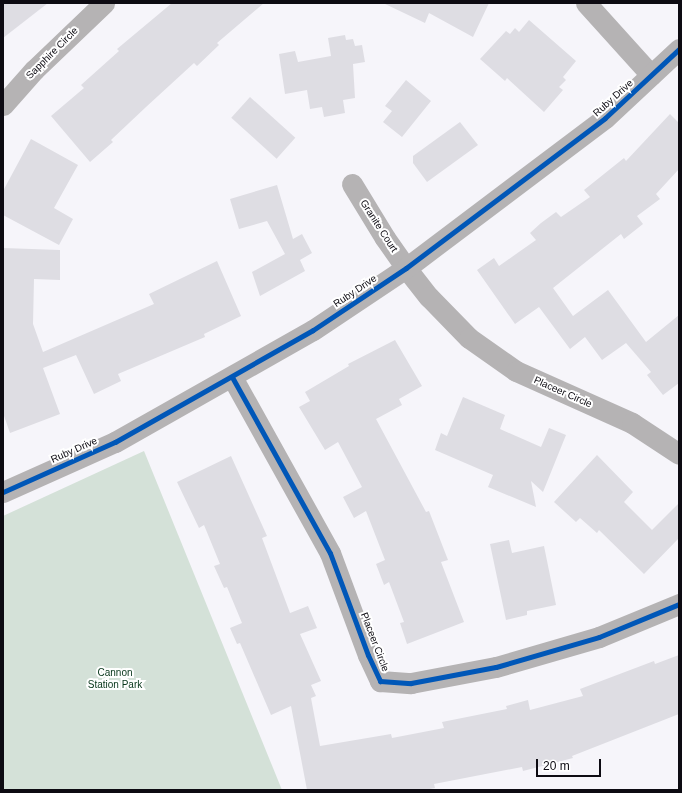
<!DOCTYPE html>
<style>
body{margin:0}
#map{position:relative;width:682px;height:793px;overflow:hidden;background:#f6f5fa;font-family:Arial,sans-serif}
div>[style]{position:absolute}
.green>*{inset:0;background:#d4e1d8}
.building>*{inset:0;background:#dedde3;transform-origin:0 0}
.street>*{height:21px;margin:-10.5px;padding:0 10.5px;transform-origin:10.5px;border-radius:10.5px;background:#b5b3b4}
.cycleway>*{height:5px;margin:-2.5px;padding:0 2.5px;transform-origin:2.5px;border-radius:2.5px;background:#0057b8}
span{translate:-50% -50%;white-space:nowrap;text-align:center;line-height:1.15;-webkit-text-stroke:4px #fff;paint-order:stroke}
.street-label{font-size:10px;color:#0d0b12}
.park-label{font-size:10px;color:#063519}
.frame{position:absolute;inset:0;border:4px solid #0d0b12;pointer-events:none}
.scale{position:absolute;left:536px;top:759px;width:65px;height:18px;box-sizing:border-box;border:2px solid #0d0b12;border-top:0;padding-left:5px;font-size:12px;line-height:14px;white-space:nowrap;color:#0d0b12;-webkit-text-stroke:3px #fff;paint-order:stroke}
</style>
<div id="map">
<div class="green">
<div style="clip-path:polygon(144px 451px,282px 790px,3px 790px,3px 516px)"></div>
</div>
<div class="building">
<div style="clip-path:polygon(3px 3px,48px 3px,3px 38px)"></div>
<div style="clip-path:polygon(172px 3px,264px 3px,217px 43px,219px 45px,197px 66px,194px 63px,146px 107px,111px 140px,113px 142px,90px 162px,51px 116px,84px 88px,81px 85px,119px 51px,117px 49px)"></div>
<div style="clip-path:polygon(383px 3px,489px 3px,473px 37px,429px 13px,425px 23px)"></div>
<div style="clip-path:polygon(529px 20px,576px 61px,563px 77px,566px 80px,559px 87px,563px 90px,544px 112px,507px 78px,505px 81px,480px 59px,506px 31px,510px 34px,515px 28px,519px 32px)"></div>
<div style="clip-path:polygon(345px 35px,346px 40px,353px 39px,355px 46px,362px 45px,365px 62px,353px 64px,355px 98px,343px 100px,345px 113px,324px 117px,322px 107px,310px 109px,307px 90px,285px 94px,279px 54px,295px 51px,298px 62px,331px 56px,328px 38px)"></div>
<div style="clip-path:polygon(406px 80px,431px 101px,402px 137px,383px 122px,392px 111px,385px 106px)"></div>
<div style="left:250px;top:97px;width:61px;height:28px;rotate:42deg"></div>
<div style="clip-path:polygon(670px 114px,679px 123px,679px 169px,656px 194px,660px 199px,637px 216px,643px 224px,624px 239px,621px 234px,553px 288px,573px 316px,608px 290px,646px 342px,679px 315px,679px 383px,663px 395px,647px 375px,651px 372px,626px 343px,602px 360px,585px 337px,570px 349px,539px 307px,515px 324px,477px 270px,494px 258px,499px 266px,536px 240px,530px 233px,541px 223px,556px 212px,561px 217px,590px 197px,584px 190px,624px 158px,626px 161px)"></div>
<div style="clip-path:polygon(460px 122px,478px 145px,427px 182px,413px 163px,413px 156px)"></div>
<div style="clip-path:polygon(31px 139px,78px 165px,54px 208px,73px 219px,59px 245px,3px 215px,3px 191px)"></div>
<div style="clip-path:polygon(277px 185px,293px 239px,302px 234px,312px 253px,300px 260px,305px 271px,260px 296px,252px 272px,285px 254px,267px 221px,239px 229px,230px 199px)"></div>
<div style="clip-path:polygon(3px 248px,60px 250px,60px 280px,34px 279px,33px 324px,43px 352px,154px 304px,149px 294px,217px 261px,241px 316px,204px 334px,205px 337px,118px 374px,121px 381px,94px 394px,76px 355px,43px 368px,60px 414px,10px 433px,3px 413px)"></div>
<div style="clip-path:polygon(395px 340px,422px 386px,399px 399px,402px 405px,376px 419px,426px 512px,429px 511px,448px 560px,441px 562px,464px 622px,407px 644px,400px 623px,404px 622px,389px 582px,384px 585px,376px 564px,385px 560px,366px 511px,354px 518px,343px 497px,362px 487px,338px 442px,325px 450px,299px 407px,310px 401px,305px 392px,349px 366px,348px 364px)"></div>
<div style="clip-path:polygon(463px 397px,505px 415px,500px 429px,541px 447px,549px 428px,566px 435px,543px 492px,531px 481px,536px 507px,488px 487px,493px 475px,435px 450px,441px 433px,447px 436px)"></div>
<div style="clip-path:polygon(597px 455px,633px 492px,624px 502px,652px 530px,679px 503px,679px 538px,644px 574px,599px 530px,597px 533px,580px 518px,576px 522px,554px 502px)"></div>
<div style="clip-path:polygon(231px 456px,267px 536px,262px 538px,290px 613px,308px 606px,317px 628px,300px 634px,321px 681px,311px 685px,316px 696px,311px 698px,320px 746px,391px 734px,392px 738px,444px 728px,442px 722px,507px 709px,506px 706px,528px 700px,530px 710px,583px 696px,580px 689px,654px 661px,655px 664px,679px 655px,679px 714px,572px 756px,573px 758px,523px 771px,522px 767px,434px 784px,435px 788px,424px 790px,307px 790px,291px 706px,271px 715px,240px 643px,237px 644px,230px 628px,242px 623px,227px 587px,224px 588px,214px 566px,220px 564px,204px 525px,199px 528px,177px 482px)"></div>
<div style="clip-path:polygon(509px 540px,512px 553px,544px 546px,556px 605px,527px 611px,527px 615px,506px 620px,490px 544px)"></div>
</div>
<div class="street">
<div style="left:586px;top:3px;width:97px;rotate:47.9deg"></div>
<div style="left:3px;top:105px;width:47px;rotate:-48.5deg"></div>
<div style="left:34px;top:70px;width:97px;rotate:-43.7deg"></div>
<div style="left:352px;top:184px;width:63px;rotate:58.6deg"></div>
<div style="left:385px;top:238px;width:37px;rotate:55deg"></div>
<div style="left:406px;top:268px;width:37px;rotate:52deg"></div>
<div style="left:429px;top:297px;width:57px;rotate:45.7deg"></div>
<div style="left:469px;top:338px;width:57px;rotate:35.1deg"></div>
<div style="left:516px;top:371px;width:127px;rotate:24.1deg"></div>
<div style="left:632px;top:423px;width:56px;rotate:33.4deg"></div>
<div style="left:232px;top:377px;width:201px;rotate:60.9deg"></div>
<div style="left:330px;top:553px;width:109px;rotate:69.6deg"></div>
<div style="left:368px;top:655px;width:29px;rotate:65deg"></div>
<div style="left:380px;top:681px;width:31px;rotate:4deg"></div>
<div style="left:411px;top:683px;width:86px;rotate:-10.7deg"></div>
<div style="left:496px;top:667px;width:107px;rotate:-16.2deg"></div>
<div style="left:599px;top:637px;width:87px;rotate:-22.4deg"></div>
<div style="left:3px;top:492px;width:123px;rotate:-24.1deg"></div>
<div style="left:115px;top:442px;width:227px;rotate:-29.5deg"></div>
<div style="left:313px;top:330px;width:112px;rotate:-33.7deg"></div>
<div style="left:406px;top:268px;width:249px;rotate:-37deg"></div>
<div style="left:605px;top:118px;width:101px;rotate:-43deg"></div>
</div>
<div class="cycleway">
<div style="left:232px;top:377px;width:201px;rotate:60.9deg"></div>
<div style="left:330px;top:553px;width:109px;rotate:69.6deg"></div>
<div style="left:368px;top:655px;width:29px;rotate:65deg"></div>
<div style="left:380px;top:681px;width:31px;rotate:4deg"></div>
<div style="left:411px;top:683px;width:86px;rotate:-10.7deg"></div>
<div style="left:496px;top:667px;width:107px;rotate:-16.2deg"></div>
<div style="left:599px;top:637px;width:87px;rotate:-22.4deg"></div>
<div style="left:3px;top:492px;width:123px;rotate:-24.1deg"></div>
<div style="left:115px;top:442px;width:227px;rotate:-29.5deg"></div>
<div style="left:313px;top:330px;width:112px;rotate:-33.7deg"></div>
<div style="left:406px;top:268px;width:249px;rotate:-37deg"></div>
<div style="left:605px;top:118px;width:101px;rotate:-43deg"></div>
</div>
<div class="street-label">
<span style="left:52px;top:53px;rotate:-45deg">Sapphire Circle</span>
<span style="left:613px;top:98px;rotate:-42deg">Ruby Drive</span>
<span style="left:379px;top:226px;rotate:57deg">Granite Court</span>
<span style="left:355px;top:291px;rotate:-34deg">Ruby Drive</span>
<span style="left:563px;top:392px;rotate:24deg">Placeer Circle</span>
<span style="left:74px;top:450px;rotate:-24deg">Ruby Drive</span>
<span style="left:375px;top:642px;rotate:69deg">Placeer Circle</span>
</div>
<div class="park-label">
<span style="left:115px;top:678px">Cannon<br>Station Park</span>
</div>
<div class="frame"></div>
<div class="scale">20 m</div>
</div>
